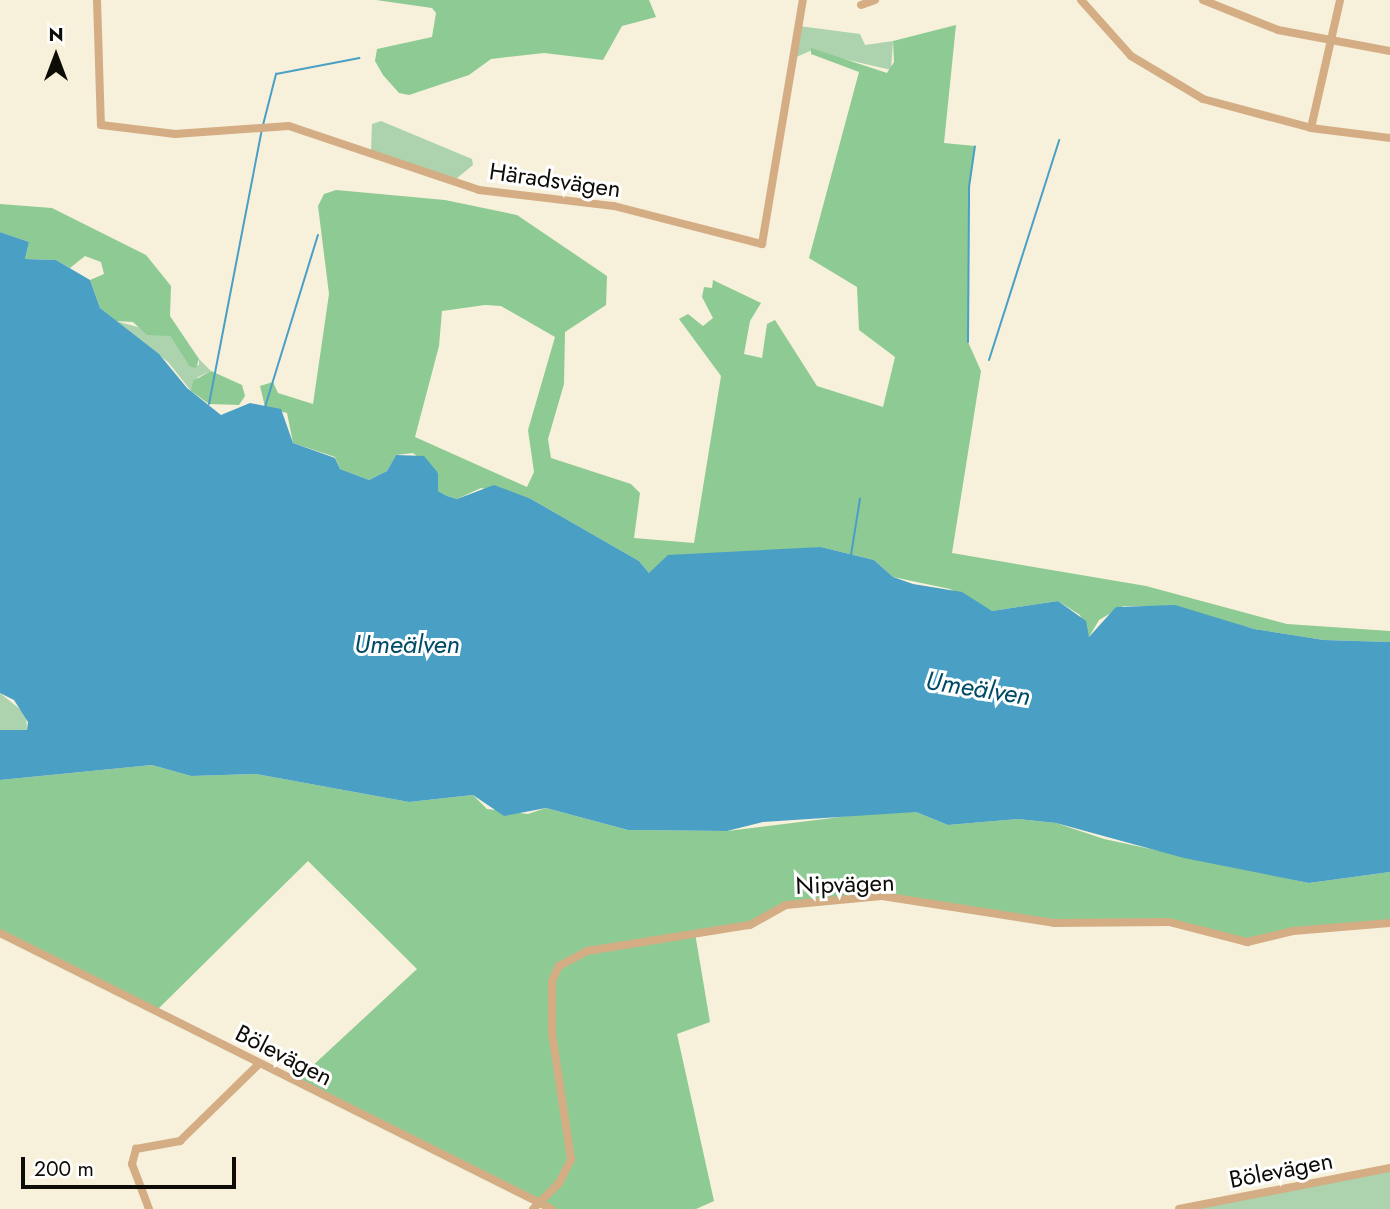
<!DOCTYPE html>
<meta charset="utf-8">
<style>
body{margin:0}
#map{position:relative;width:1390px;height:1209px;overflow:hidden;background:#f7f1db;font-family:Jost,sans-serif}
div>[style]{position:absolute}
.green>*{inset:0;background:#acd3ae}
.forest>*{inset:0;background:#8eca93}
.water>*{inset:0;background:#4a9fc5}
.stream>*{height:2px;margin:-1px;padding:0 1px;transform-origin:1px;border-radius:1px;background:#4a9fc5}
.street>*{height:8px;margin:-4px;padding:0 4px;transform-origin:4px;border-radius:4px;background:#d4ad84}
span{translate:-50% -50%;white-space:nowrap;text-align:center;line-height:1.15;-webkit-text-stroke:6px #fff;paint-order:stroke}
.street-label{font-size:24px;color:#0e0c06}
.water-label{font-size:26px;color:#004b65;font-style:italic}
.north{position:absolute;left:21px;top:21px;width:70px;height:70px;-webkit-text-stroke:5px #fff;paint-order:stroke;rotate:0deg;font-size:19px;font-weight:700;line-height:28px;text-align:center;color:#0e0c06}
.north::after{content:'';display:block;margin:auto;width:24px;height:32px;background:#0e0c06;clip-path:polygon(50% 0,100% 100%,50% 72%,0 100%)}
.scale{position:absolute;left:21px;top:1157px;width:215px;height:32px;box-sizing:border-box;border:4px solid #0e0c06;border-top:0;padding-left:9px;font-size:21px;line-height:24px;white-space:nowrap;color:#0e0c06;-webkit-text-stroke:5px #fff;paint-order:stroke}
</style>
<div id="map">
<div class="green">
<div style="clip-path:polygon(799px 26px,860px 34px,865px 45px,893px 41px,891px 70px,810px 51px,794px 58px)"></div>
<div style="clip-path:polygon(381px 121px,472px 159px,473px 165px,456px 179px,371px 151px,372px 124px)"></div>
<div style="clip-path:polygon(116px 321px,170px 336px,189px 366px,199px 365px,199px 359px,211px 371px,198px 377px,191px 391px,168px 362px)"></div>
<div style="clip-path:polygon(0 693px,26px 714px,27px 730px,0 730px)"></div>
<div style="clip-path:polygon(1390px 1168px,1390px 1209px,1179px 1209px)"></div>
</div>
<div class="forest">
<div style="clip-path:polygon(376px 0,649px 0,656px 17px,622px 26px,603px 60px,544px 53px,491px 59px,469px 75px,409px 95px,399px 93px,383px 75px,375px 61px,377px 49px,432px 37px,436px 13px,432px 8px)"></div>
<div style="clip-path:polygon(evenodd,956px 25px,944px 143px,975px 146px,969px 187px,968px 342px,981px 371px,952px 553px,1146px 586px,1287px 624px,1390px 631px,1390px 642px,1324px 640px,1254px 629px,1169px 606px,1123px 606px,1099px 620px,1089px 637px,1080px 615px,1058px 601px,992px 611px,950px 589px,893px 577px,874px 560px,821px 547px,660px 566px,649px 573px,639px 561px,531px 499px,481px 488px,457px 499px,447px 496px,438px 491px,438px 473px,413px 453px,396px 455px,387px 471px,369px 480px,340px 469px,335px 457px,293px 443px,287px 413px,265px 407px,260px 386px,273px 382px,278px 393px,313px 404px,329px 294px,318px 206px,324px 194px,336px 190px,445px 200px,517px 215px,607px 276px,606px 305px,565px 332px,564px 384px,548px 439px,551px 458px,631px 484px,640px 493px,634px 538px,694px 543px,721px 376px,679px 319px,688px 314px,703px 326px,713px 318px,702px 297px,704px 287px,712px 288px,713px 280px,761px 303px,750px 321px,744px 354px,762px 358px,767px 324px,775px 320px,817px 386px,883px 407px,895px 357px,859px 330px,857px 287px,809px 258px,859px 72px,811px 54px,811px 48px,887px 73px,894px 62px,893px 41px,956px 25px,485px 305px,501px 306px,555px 337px,528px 430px,534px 472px,527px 487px,415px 437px,439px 346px,442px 311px,485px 305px)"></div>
<div style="clip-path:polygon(0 204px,52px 208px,146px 255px,171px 286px,170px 316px,199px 359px,196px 368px,189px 366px,170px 336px,147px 335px,133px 322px,116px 321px,100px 308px,90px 280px,104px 274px,101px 262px,85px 256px,70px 268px,56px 260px,25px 259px,29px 242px,0 232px)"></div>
<div style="clip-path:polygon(211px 371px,242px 385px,245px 396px,239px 405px,209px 404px,191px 391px,193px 381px)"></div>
<div style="clip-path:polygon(152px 765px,191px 776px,256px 774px,409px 802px,473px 795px,487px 809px,528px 814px,546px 808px,628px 830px,727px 831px,888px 811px,916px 812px,948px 825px,1018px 819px,1056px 823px,1104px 839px,1309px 883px,1390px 872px,1390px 923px,1328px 927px,1258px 941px,1169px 922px,1054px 923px,882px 896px,786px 905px,750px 925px,695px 933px,710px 1022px,677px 1034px,714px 1201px,696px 1209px,552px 1209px,295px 1082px,417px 969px,308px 861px,155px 1012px,0 933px,0 780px)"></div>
</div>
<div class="water">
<div style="clip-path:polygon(0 232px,29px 242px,25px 259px,56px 260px,90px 280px,100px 308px,159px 354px,187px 388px,221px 415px,250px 403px,281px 409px,293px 443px,335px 458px,340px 469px,369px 480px,387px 471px,396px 455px,424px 456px,438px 473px,438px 491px,447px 496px,457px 499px,494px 485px,531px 499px,639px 561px,649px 573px,668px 555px,821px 547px,874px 560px,893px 577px,913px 584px,962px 592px,992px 611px,1058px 601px,1086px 621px,1089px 637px,1116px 607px,1175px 605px,1254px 629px,1324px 640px,1390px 642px,1390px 872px,1309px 883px,1184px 858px,1056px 823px,1018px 819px,948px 825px,916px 812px,763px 822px,727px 831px,628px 830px,546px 808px,504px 816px,473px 795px,409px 802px,256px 774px,191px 776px,152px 765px,0 780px,0 730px,27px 730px,28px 722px,14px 700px,0 693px)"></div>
</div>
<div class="stream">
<div style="left:263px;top:125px;width:53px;rotate:-75.7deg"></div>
<div style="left:276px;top:74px;width:85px;rotate:-10.9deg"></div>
<div style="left:968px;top:342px;width:155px;rotate:-89.6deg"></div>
<div style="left:969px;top:187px;width:41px;rotate:-81.7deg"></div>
<div style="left:989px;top:360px;width:231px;rotate:-72.3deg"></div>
<div style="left:209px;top:404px;width:279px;rotate:-79.1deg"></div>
<div style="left:265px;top:407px;width:180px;rotate:-72.9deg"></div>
<div style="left:851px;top:555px;width:57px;rotate:-80.9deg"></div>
</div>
<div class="street">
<div style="left:97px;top:0;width:125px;rotate:88.2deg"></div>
<div style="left:101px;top:125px;width:75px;rotate:6.9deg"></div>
<div style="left:175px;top:134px;width:114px;rotate:-4deg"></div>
<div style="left:289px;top:126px;width:200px;rotate:18.6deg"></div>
<div style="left:479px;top:190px;width:136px;rotate:6.8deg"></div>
<div style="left:614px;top:206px;width:153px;rotate:14.4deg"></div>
<div style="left:762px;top:244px;width:247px;rotate:-80.5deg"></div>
<div style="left:1081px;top:0;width:75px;rotate:48.2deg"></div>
<div style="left:1131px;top:56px;width:84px;rotate:30.8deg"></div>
<div style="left:1203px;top:99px;width:112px;rotate:15deg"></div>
<div style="left:1311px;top:128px;width:80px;rotate:7.2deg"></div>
<div style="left:1203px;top:0;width:81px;rotate:21.8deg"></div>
<div style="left:1278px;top:30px;width:114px;rotate:10.6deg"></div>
<div style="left:861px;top:5px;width:15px;rotate:-20deg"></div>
<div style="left:1311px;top:128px;width:131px;rotate:-77.2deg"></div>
<div style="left:0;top:933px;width:617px;rotate:26.57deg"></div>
<div style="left:149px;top:1209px;width:48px;rotate:-110.7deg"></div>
<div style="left:132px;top:1164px;width:16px;rotate:-75deg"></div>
<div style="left:136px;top:1149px;width:45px;rotate:-10.3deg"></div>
<div style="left:180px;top:1141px;width:110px;rotate:-44.3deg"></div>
<div style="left:533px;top:1209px;width:37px;rotate:-45deg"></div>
<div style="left:559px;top:1183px;width:27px;rotate:-63deg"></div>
<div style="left:571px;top:1159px;width:126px;rotate:-98.6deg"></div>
<div style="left:552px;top:1034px;width:53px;rotate:-90deg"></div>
<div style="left:552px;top:981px;width:17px;rotate:-65deg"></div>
<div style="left:559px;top:966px;width:32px;rotate:-28deg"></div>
<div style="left:587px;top:951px;width:165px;rotate:-9.1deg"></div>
<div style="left:750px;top:925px;width:41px;rotate:-29.1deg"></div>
<div style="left:786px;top:905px;width:96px;rotate:-5.4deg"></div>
<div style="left:882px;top:896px;width:174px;rotate:8.9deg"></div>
<div style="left:1054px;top:923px;width:115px;rotate:-0.5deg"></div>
<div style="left:1169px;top:922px;width:81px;rotate:14.4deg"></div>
<div style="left:1247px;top:942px;width:47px;rotate:-13.4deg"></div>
<div style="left:1293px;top:931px;width:97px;rotate:-4.7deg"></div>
<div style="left:1179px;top:1209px;width:215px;rotate:-11deg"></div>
</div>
<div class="street-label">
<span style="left:555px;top:180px;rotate:8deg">Häradsvägen</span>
<span style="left:845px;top:884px;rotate:-2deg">Nipvägen</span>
<span style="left:284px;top:1055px;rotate:27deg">Bölevägen</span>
<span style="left:1281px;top:1170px;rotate:-11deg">Bölevägen</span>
</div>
<div class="water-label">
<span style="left:407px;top:645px">Umeälven</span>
<span style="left:978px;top:689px;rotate:9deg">Umeälven</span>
</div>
<div class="north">N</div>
<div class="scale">200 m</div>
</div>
